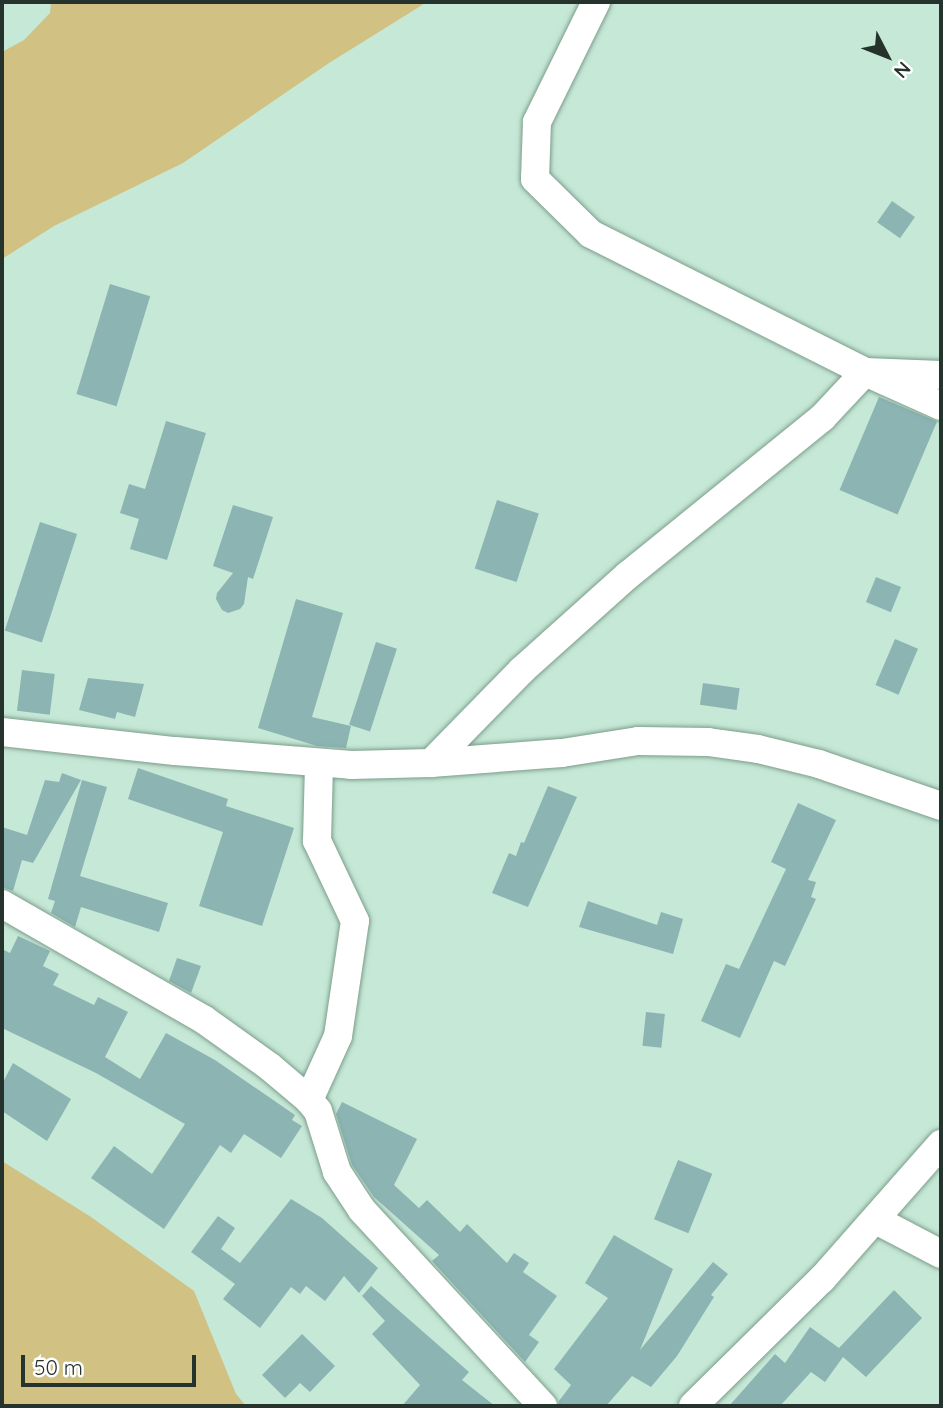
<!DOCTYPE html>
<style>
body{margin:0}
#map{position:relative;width:943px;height:1408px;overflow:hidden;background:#c6e8d6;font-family:Quicksand,sans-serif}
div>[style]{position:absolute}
.green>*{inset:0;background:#d1c182}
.building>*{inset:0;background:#8cb4b3;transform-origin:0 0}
.roads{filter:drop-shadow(0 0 2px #7d9d8c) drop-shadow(0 0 2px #7d9d8c)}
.street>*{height:28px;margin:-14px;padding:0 14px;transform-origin:14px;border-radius:14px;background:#fff}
span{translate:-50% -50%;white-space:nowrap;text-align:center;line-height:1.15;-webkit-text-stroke:6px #fff;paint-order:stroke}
.frame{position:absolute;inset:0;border:4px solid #26332c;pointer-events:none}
.north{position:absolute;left:852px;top:21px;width:70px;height:70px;-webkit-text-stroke:5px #fff;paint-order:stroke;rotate:132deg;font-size:19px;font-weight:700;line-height:28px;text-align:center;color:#26332c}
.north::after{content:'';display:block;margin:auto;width:24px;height:32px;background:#26332c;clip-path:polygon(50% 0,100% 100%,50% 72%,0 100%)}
.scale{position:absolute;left:21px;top:1355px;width:175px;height:32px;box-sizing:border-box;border:4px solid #26332c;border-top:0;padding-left:9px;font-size:21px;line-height:24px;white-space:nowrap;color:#26332c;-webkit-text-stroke:5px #fff;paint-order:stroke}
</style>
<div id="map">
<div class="green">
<div style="clip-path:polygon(51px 2px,427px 2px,329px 63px,183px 163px,54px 226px,2px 259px,2px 52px,24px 40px,50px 13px)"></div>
<div style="clip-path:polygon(2px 1161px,91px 1217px,194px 1291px,236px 1394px,246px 1406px,2px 1406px)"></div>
</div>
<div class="building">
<div style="left:892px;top:201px;width:28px;height:26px;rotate:35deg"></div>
<div style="left:110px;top:284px;width:42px;height:115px;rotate:17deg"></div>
<div style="left:879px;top:397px;width:63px;height:101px;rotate:23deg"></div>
<div style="clip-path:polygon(166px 421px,206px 433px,167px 560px,130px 549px,139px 519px,120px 513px,129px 484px,145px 489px)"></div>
<div style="left:497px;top:500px;width:44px;height:72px;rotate:18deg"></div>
<div style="clip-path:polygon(233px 505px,273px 517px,253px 579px,248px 577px,244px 604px,240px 609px,228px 613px,222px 610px,216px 599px,217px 593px,233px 573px,213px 566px)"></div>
<div style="left:40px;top:522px;width:39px;height:114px;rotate:18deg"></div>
<div style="left:876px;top:577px;width:27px;height:27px;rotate:22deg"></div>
<div style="clip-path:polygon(296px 599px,343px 613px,312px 717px,351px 726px,346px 748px,317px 746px,258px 728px)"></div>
<div style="left:895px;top:639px;width:25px;height:50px;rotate:23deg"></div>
<div style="left:376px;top:642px;width:22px;height:87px;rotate:18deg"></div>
<div style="left:22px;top:670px;width:33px;height:41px;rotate:7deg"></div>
<div style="clip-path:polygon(88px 678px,144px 684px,135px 717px,117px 712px,115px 719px,79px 710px)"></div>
<div style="left:703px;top:683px;width:37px;height:22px;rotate:8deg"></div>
<div style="clip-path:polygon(138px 768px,228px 799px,226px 806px,294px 828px,262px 926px,199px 906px,223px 832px,128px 799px)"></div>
<div style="clip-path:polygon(62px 773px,81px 780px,33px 863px,22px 860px,13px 891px,2px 887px,2px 827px,27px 835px,45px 780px,59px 782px)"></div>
<div style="clip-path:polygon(82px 780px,107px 787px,80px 876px,168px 903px,159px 932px,81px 907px,75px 927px,51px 913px,55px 901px,48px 899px)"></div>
<div style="clip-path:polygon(548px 786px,577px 797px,528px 907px,492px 893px,509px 853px,516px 856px,521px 842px,524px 843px)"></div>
<div style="clip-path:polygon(798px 803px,836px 820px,808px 880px,816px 882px,811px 897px,816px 899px,785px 966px,774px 961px,740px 1038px,701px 1021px,726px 964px,739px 969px,786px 869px,771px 862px)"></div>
<div style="clip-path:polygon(588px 901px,657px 925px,661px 912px,683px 919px,673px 954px,579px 927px)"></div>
<div style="clip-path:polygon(18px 936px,50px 951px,43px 966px,59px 974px,53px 985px,94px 1005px,98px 997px,128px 1012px,105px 1057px,140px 1079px,166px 1033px,215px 1060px,295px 1115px,292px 1120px,302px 1126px,281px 1158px,244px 1134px,231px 1153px,220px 1145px,164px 1229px,91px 1178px,114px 1146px,152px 1174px,185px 1124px,96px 1073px,2px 1028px,2px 949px,10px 953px)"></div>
<div style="clip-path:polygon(177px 958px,201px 966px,191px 993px,169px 981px)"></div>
<div style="left:646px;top:1012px;width:19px;height:34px;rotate:6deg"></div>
<div style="clip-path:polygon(13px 1063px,71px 1099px,47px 1141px,2px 1111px,2px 1084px)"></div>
<div style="clip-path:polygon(342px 1102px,417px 1139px,394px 1185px,419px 1208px,427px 1200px,460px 1232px,467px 1224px,507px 1263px,514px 1253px,529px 1263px,523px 1272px,557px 1296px,529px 1335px,539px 1342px,525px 1362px,432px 1261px,439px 1255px,374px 1197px,352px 1165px,336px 1114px)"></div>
<div style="left:678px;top:1160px;width:37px;height:64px;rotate:22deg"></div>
<div style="clip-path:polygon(291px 1199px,322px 1218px,378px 1268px,359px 1293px,344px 1276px,325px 1301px,306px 1286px,300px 1294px,291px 1287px,260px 1328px,223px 1299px,235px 1284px,191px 1252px,218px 1216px,235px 1228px,221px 1249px,240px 1263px)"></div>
<div style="clip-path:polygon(614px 1235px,673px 1269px,640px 1350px,713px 1262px,728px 1274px,711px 1295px,714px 1297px,677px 1356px,651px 1387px,632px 1376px,606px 1406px,559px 1406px,559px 1401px,571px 1385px,554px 1369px,608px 1298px,585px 1283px)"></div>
<div style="clip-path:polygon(371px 1286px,469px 1372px,462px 1380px,495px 1406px,402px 1406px,420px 1385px,372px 1334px,385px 1321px,362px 1296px)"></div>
<div style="clip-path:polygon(894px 1290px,922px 1318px,866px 1377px,843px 1357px,825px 1382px,811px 1372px,780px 1406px,729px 1406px,775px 1354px,785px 1363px,810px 1327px,839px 1348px)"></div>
<div style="clip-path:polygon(302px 1334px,335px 1366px,310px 1392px,300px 1383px,285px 1398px,262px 1375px)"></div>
</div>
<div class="roads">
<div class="street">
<div style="left:596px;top:2px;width:134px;rotate:116.2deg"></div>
<div style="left:537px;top:122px;width:57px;rotate:92deg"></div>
<div style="left:535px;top:179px;width:78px;rotate:44.5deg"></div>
<div style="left:591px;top:234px;width:307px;rotate:26.7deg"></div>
<div style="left:865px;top:372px;width:83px;rotate:24.1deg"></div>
<div style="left:2px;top:732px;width:174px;rotate:6.3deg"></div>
<div style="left:175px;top:751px;width:177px;rotate:4.5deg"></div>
<div style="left:351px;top:765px;width:80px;rotate:-1.4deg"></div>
<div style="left:431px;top:763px;width:131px;rotate:-4.4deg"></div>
<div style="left:562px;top:753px;width:77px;rotate:-9deg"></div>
<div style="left:638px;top:741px;width:70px;rotate:0.8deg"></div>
<div style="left:708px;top:742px;width:50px;rotate:8deg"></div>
<div style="left:758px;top:749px;width:63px;rotate:13.8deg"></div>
<div style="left:819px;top:764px;width:129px;rotate:19deg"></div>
<div style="left:431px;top:763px;width:130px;rotate:-45.6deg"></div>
<div style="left:522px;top:670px;width:142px;rotate:-41.9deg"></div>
<div style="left:628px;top:575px;width:250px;rotate:-39deg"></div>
<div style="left:822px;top:418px;width:63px;rotate:-46.9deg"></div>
<div style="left:865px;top:372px;width:76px;rotate:2.3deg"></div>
<div style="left:2px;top:904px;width:232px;rotate:29.8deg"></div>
<div style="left:203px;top:1019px;width:82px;rotate:35.6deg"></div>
<div style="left:270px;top:1067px;width:51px;rotate:40.2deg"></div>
<div style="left:309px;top:1100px;width:14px;rotate:51deg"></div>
<div style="left:318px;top:1111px;width:64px;rotate:72.7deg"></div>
<div style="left:337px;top:1172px;width:45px;rotate:56.7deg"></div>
<div style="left:362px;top:1210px;width:267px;rotate:47.3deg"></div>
<div style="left:309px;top:1100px;width:70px;rotate:-65.6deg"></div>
<div style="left:338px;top:1036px;width:116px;rotate:-81.6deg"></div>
<div style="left:355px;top:921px;width:89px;rotate:-115.4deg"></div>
<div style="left:317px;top:841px;width:78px;rotate:-88.5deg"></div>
<div style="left:876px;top:1220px;width:73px;rotate:27.6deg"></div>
<div style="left:693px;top:1406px;width:181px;rotate:-44.6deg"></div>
<div style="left:822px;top:1279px;width:180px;rotate:-48.6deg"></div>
</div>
</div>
<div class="frame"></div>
<div class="north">N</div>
<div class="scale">50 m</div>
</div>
